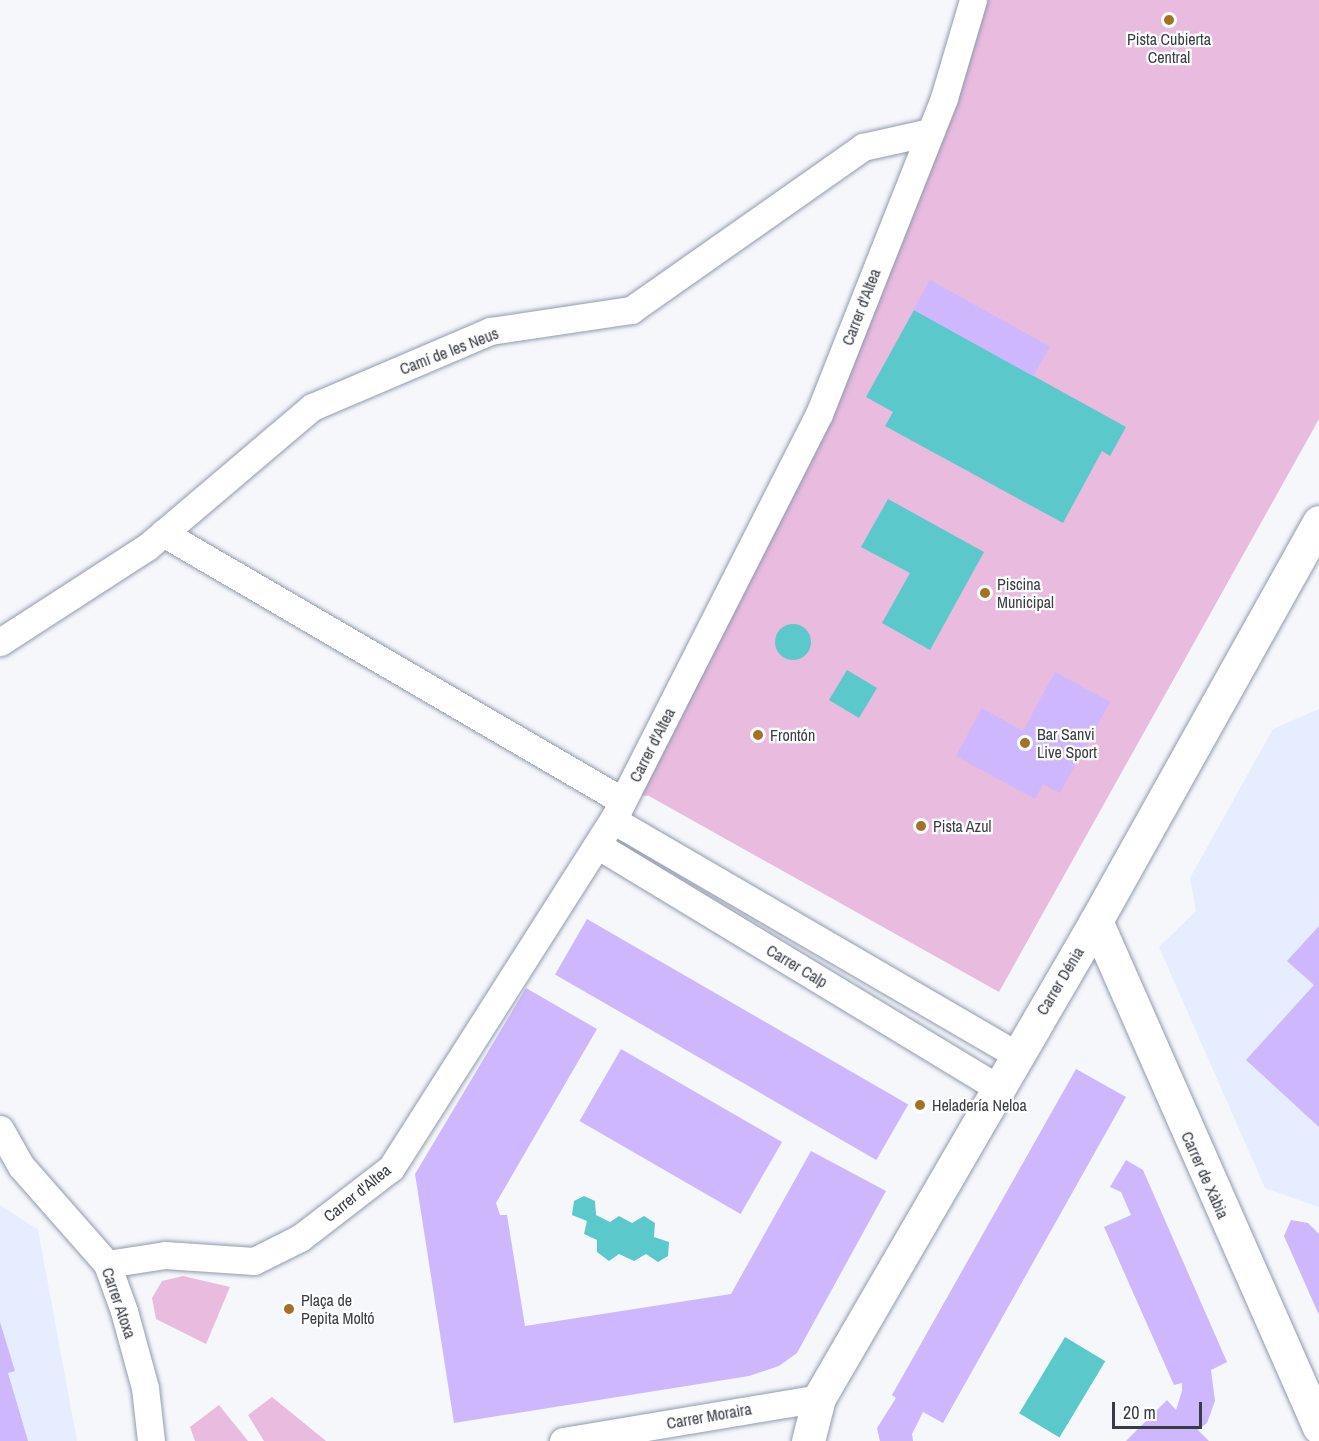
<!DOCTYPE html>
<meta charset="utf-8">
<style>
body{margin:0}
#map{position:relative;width:1319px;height:1441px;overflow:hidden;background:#f5f7fb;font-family:"Archivo Narrow",sans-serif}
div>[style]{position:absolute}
.built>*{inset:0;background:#e5edfe}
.green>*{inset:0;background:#e8bbdf}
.water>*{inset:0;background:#5bc8cb;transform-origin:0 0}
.round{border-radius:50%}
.building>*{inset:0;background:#ceb7fd;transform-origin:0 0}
.roads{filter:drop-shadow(0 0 2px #919aae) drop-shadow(0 0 2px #919aae)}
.minor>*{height:27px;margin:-13.5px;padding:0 13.5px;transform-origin:13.5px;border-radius:13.5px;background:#fff}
.tertiary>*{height:33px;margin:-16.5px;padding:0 16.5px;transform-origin:16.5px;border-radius:16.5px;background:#fff}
.dots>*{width:16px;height:16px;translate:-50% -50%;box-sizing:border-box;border:3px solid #fff;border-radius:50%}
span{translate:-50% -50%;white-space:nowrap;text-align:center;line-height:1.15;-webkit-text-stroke:4.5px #fff;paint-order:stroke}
.poi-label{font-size:16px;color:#383c45}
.left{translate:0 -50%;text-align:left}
.street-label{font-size:16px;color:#383c45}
.scale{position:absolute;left:1112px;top:1402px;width:90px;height:27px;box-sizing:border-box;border:3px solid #383c45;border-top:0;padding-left:8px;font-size:18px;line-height:21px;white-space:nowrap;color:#383c45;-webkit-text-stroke:4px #fff;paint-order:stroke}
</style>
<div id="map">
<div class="built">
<div style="clip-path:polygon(1319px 709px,1319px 1207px,1265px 1188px,1159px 947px,1196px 911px,1190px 878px,1273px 729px)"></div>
<div style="clip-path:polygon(0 1205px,38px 1230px,77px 1441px,0 1441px)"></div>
</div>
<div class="green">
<div style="clip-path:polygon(973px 0,1319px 0,1319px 419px,999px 992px,649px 796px,639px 795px,819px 414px)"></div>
<div style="clip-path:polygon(183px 1276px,230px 1287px,206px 1344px,156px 1319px,152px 1298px,162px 1281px)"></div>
<div style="clip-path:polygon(272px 1397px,326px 1441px,264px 1441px,248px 1415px)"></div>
<div style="clip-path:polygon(219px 1405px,248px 1441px,195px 1441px,190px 1427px)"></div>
</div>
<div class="water">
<div style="clip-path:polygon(914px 310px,1126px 427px,1110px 456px,1102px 451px,1063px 523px,885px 426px,893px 412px,866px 397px)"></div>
<div style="clip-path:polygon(888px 499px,984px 552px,930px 650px,882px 623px,910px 573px,861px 547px)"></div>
<div class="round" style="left:775px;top:624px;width:36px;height:36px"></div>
<div style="left:847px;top:670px;width:35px;height:35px;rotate:31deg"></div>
<div style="clip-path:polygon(584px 1196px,595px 1201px,596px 1215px,610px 1222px,619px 1216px,632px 1223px,644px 1216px,655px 1223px,654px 1237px,669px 1242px,668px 1256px,658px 1262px,646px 1254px,634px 1261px,619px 1254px,609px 1261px,597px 1252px,597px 1240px,584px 1234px,587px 1221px,572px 1215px,574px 1201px)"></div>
<div style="left:1065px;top:1337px;width:47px;height:89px;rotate:31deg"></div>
</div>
<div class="building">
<div style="left:930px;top:280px;width:137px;height:34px;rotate:29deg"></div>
<div style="clip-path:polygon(1055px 672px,1110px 702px,1060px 793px,1043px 784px,1035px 799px,956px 756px,982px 708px,1023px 731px)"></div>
<div style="left:587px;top:919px;width:371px;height:64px;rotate:30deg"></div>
<div style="clip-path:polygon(1319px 926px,1319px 1127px,1246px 1060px,1314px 985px,1287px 961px)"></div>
<div style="clip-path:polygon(526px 988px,597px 1029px,496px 1203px,500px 1215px,507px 1215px,525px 1326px,731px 1294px,811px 1151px,886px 1191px,797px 1353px,779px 1366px,749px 1376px,454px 1423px,415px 1174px)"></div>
<div style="left:621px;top:1049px;width:186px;height:83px;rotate:30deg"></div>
<div style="clip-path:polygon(1076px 1069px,1126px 1097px,943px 1423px,923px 1412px,912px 1434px,913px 1441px,880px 1441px,877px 1428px,896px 1398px,892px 1395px)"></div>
<div style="clip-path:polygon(1126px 1160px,1143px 1170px,1227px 1362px,1211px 1370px,1215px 1401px,1207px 1423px,1198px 1430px,1209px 1441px,1126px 1441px,1167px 1400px,1176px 1410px,1182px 1391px,1182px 1383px,1174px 1385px,1104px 1227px,1131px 1215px,1121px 1192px,1110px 1187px)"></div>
<div style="clip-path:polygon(1291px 1220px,1308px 1223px,1319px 1234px,1319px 1315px,1284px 1236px)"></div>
<div style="clip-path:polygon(0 1322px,15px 1371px,8px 1373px,28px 1441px,0 1441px)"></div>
</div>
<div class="roads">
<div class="minor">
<div style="left:163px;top:533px;width:532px;rotate:30.23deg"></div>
<div style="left:0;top:642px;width:175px;rotate:-32.9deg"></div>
<div style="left:147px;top:547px;width:216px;rotate:-40.3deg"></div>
<div style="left:312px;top:407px;width:194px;rotate:-23.1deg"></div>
<div style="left:490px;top:331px;width:143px;rotate:-8.5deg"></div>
<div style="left:631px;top:310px;width:284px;rotate:-35.1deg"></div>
<div style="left:863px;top:147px;width:69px;rotate:-12.6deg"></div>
<div style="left:613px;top:820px;width:467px;rotate:30.2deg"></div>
<div style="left:597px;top:845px;width:469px;rotate:31.2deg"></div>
<div style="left:0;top:1129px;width:43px;rotate:60.4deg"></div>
<div style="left:21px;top:1166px;width:130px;rotate:48.7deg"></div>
<div style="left:107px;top:1264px;width:50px;rotate:70.1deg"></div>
<div style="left:124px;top:1311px;width:80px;rotate:74.7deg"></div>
<div style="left:145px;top:1388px;width:53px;rotate:83.5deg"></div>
<div style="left:107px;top:1264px;width:59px;rotate:-8.8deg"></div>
<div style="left:165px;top:1255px;width:89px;rotate:3.9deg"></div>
<div style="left:254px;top:1261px;width:51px;rotate:-26.6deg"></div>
<div style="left:300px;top:1238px;width:115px;rotate:-37.6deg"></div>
<div style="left:391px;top:1168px;width:413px;rotate:-57.5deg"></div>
<div style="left:613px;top:820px;width:455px;rotate:-63.1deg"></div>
<div style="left:819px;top:414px;width:340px;rotate:-68.4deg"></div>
<div style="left:944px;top:98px;width:102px;rotate:-73.5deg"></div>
<div style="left:563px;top:1441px;width:260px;rotate:-9.5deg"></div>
</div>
<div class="tertiary">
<div style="left:1096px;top:921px;width:553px;rotate:66.22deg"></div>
<div style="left:808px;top:1441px;width:44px;rotate:-75.7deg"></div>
<div style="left:819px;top:1398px;width:552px;rotate:-59.86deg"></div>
<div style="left:1096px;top:921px;width:457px;rotate:-60.8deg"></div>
</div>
</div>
<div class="dots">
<div style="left:1169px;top:20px;background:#a27226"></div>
<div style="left:985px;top:593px;background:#a27226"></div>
<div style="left:758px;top:735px;background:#a27226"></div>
<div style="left:1025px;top:743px;background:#a27226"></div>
<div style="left:921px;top:826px;background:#a27226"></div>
<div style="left:920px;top:1105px;background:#a27226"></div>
<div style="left:289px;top:1309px;background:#a27226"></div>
</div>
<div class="poi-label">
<span style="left:1169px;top:48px">Pista Cubierta<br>Central</span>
<span class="left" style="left:997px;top:593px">Piscina<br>Municipal</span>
<span class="left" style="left:1037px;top:743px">Bar Sanvi<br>Live Sport</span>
<span class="left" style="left:770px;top:735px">Frontón</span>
<span class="left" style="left:933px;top:826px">Pista Azul</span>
<span class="left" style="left:932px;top:1105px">Heladería Neloa</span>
<span class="left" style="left:301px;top:1309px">Plaça de<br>Pepita Moltó</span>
</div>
<div class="street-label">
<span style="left:861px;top:307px;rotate:-69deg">Carrer d'Altea</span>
<span style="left:449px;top:351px;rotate:-21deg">Camí de les Neus</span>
<span style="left:652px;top:745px;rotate:-63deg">Carrer d'Altea</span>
<span style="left:797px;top:966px;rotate:31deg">Carrer Calp</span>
<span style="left:1060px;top:981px;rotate:-59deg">Carrer Dénia</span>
<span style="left:1205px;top:1175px;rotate:66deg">Carrer de Xàbia</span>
<span style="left:357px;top:1193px;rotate:-39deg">Carrer d'Altea</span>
<span style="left:119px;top:1303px;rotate:71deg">Carrer Atoxa</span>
<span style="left:709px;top:1416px;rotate:-10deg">Carrer Moraira</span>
</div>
<div class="scale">20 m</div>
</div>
